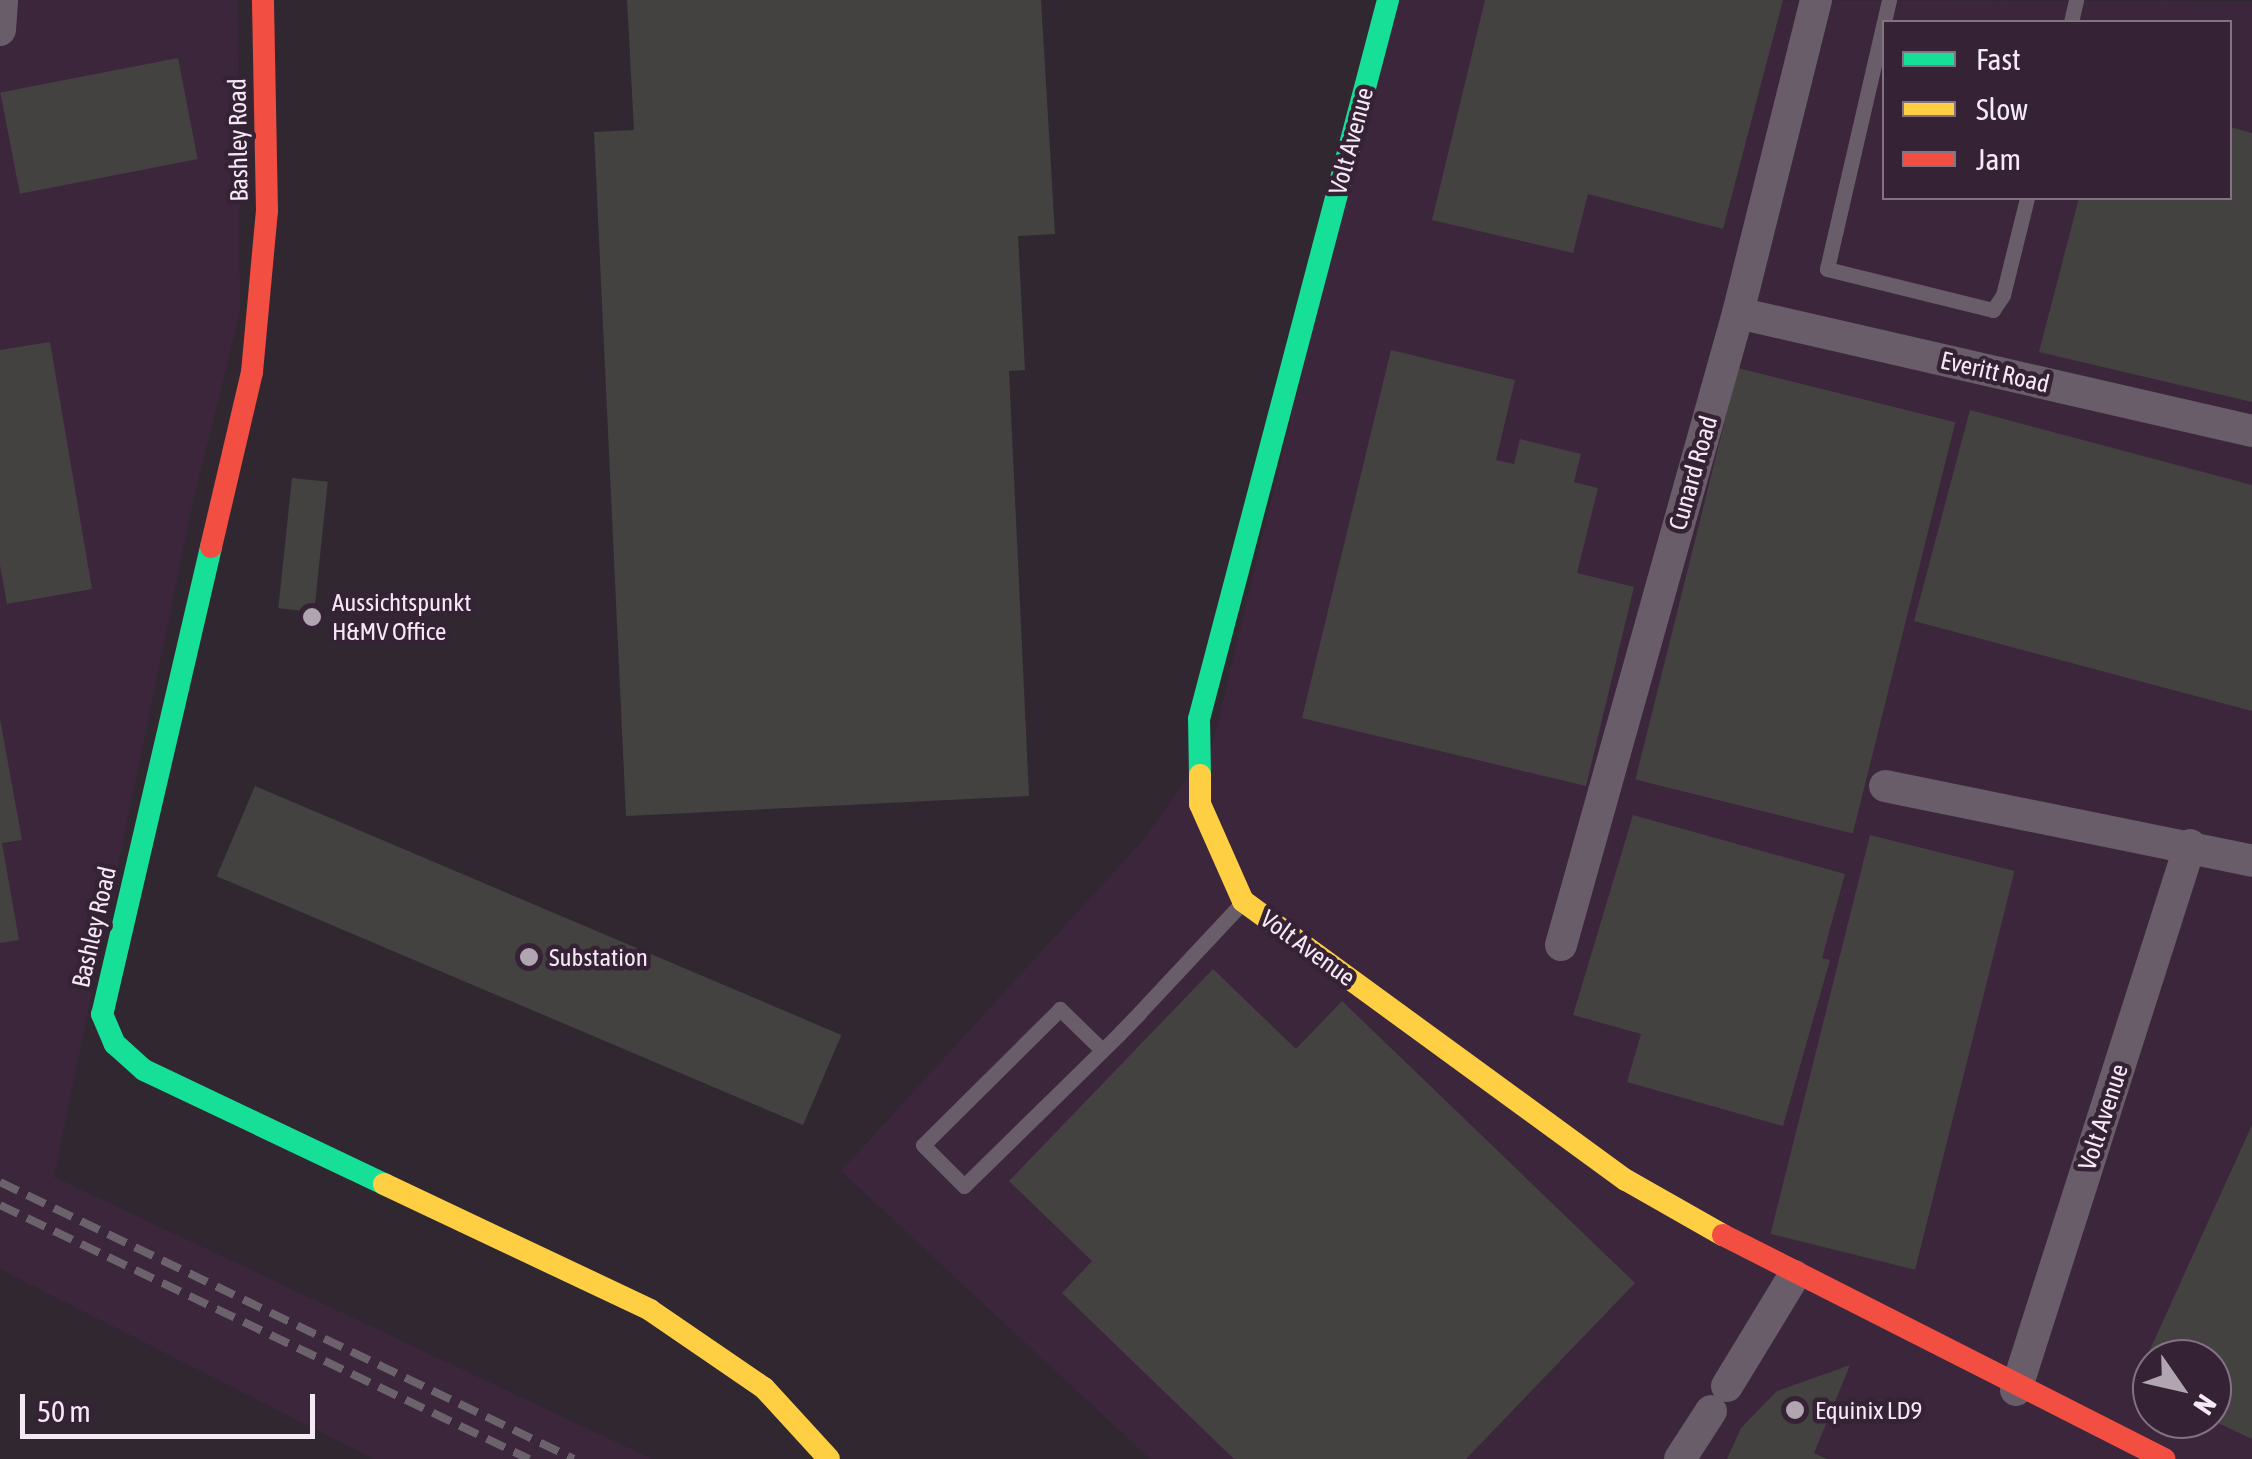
<!DOCTYPE html>
<style>
body{margin:0}
#map{position:relative;width:2252px;height:1459px;overflow:hidden;background:#312731;font-family:"Asap Condensed",sans-serif}
div>[style]{position:absolute}
.built>*{inset:0;background:#3c263c}
.building>*{inset:0;background:#444241;transform-origin:0 0}
.lane>*{height:15px;margin:-7.5px;padding:0 7.5px;transform-origin:7.5px;border-radius:7.5px;background:#685d68}
.street>*{height:32px;margin:-16px;padding:0 16px;transform-origin:16px;border-radius:16px;background:#685d68}
.fast>*{height:22px;margin:-11px;padding:0 11px;transform-origin:11px;border-radius:11px;background:#16e098}
.slow>*{height:22px;margin:-11px;padding:0 11px;transform-origin:11px;border-radius:11px;background:#ffcf43}
.jam>*{height:22px;margin:-11px;padding:0 11px;transform-origin:11px;border-radius:11px;background:#f24e42}
.rail>*{height:8px;margin-top:-4px;transform-origin:0;background:repeating-linear-gradient(90deg,#6c626c 0 20px,transparent 0 30px)}
.dots>*{width:28px;height:28px;translate:-50% -50%;box-sizing:border-box;border:5px solid #352335;border-radius:50%}
span{translate:-50% -50%;white-space:nowrap;text-align:center;line-height:1.15;-webkit-text-stroke:9px #352335;paint-order:stroke}
.street-label{font-size:25px;color:#f6e9f6}
.poi-label{font-size:25px;color:#f6e9f6}
.left{translate:0 -50%;text-align:left}
.legend{position:absolute;left:1882px;top:20px;width:350px;height:180px;box-sizing:border-box;background:#352335;border:2px solid #827282;margin:0;padding:12px 18px;list-style:none;font-size:30px;color:#f6e9f6}
.legend li{display:flex;align-items:center;gap:20px;height:50px}
.legend b{width:50px;border:2px solid #827282}
.north{position:absolute;left:2132px;top:1339px;width:100px;height:100px;box-sizing:border-box;background:#352335;border:2px solid #827282;border-radius:50%;rotate:124deg;font-size:28px;font-weight:700;line-height:40px;text-align:center;color:#f6e9f6}
.north::after{content:'';display:block;margin:auto;width:35px;height:45px;background:#b1a5b1;clip-path:polygon(50% 0,100% 100%,50% 72%,0 100%)}
.scale{position:absolute;left:20px;top:1394px;width:295px;height:45px;box-sizing:border-box;border:5px solid #f6e9f6;border-top:0;padding-left:12px;font-size:30px;line-height:35px;white-space:nowrap;color:#f6e9f6;-webkit-text-stroke:8px #352335;paint-order:stroke}
</style>
<div id="map">
<div class="built">
<div style="clip-path:polygon(0 0,238px 0,240px 312px,193px 502px,54px 1177px,652px 1459px,374px 1459px,0 1269px)"></div>
<div style="clip-path:polygon(evenodd,1391px 0,2252px 1px,2252px 1459px,1150px 1459px,841px 1171px,1143px 840px,1213px 743px,1391px 0,1884px 22px,2230px 22px,2230px 198px,1884px 198px,1884px 22px,1391px 0,2152px 1359px,2212px 1359px,2212px 1419px,2152px 1419px,2152px 1359px)"></div>
</div>
<div class="building">
<div style="clip-path:polygon(627px 0,1041px 0,1055px 234px,1018px 236px,1025px 370px,1009px 371px,1029px 796px,626px 816px,594px 132px,634px 130px)"></div>
<div style="clip-path:polygon(1485px 0,1783px 0,1723px 229px,1588px 194px,1573px 253px,1432px 220px)"></div>
<div style="left:178px;top:58px;width:103px;height:181px;rotate:79deg"></div>
<div style="clip-path:polygon(2230px 127px,2252px 133px,2252px 402px,2039px 352px,2079px 198px,2230px 198px)"></div>
<div style="clip-path:polygon(50px 342px,92px 589px,7px 604px,0 565px,0 350px)"></div>
<div style="clip-path:polygon(1391px 350px,1515px 380px,1496px 460px,1514px 464px,1520px 439px,1581px 454px,1574px 482px,1598px 488px,1577px 573px,1634px 587px,1586px 786px,1302px 718px)"></div>
<div style="left:1738px;top:368px;width:224px;height:424px;rotate:14deg"></div>
<div style="clip-path:polygon(1970px 410px,2252px 485px,2252px 711px,1914px 621px)"></div>
<div style="left:292px;top:478px;width:36px;height:131px;rotate:6deg"></div>
<div style="clip-path:polygon(0 719px,22px 840px,2px 843px,19px 940px,0 943px)"></div>
<div style="left:255px;top:786px;width:637px;height:98px;rotate:23deg"></div>
<div style="clip-path:polygon(1633px 815px,1845px 874px,1822px 958px,1830px 960px,1783px 1126px,1627px 1082px,1641px 1034px,1573px 1015px)"></div>
<div style="left:1870px;top:835px;width:149px;height:411px;rotate:14deg"></div>
<div style="clip-path:polygon(1213px 969px,1296px 1049px,1342px 1001px,1635px 1283px,1466px 1459px,1234px 1459px,1062px 1293px,1092px 1261px,1009px 1181px)"></div>
<div style="clip-path:polygon(2252px 1125px,2252px 1439px,2212px 1420px,2212px 1359px,2152px 1359px,2152px 1393px,2134px 1385px)"></div>
<div style="clip-path:polygon(1850px 1365px,1814px 1453px,1827px 1459px,1727px 1459px,1741px 1428px,1777px 1391px)"></div>
</div>
<div class="lane">
<div style="left:1889px;top:0;width:276px;rotate:103deg"></div>
<div style="left:1827px;top:269px;width:171px;rotate:13.9deg"></div>
<div style="left:1993px;top:310px;width:18px;rotate:-56deg"></div>
<div style="left:2003px;top:295px;width:100px;rotate:-76.1deg"></div>
<div style="left:2071px;top:22px;width:23px;rotate:-77deg"></div>
<div style="left:1102px;top:1050px;width:59px;rotate:-135.7deg"></div>
<div style="left:1060px;top:1009px;width:193px;rotate:135.2deg"></div>
<div style="left:923px;top:1145px;width:58px;rotate:45deg"></div>
<div style="left:964px;top:1186px;width:217px;rotate:-44.4deg"></div>
<div style="left:1119px;top:1034px;width:30px;rotate:-46deg"></div>
<div style="left:1140px;top:1012px;width:148px;rotate:-46.9deg"></div>
</div>
<div class="street">
<div style="left:0;top:30px;width:30px;rotate:-86deg"></div>
<div style="left:1738px;top:313px;width:527px;rotate:12.93deg"></div>
<div style="left:1885px;top:786px;width:375px;rotate:11.5deg"></div>
<div style="left:1561px;top:945px;width:656px;rotate:-74.35deg"></div>
<div style="left:1738px;top:313px;width:323px;rotate:-76deg"></div>
<div style="left:1727px;top:1386px;width:129px;rotate:-58.7deg"></div>
<div style="left:2016px;top:1390px;width:572px;rotate:-72.29deg"></div>
<div style="left:1680px;top:1459px;width:57px;rotate:-57.1deg"></div>
</div>
<div class="fast">
<div style="left:211px;top:547px;width:480px;rotate:103.1deg"></div>
<div style="left:102px;top:1014px;width:33px;rotate:67deg"></div>
<div style="left:115px;top:1044px;width:39px;rotate:42deg"></div>
<div style="left:144px;top:1070px;width:266px;rotate:25.4deg"></div>
<div style="left:1200px;top:775px;width:56px;rotate:-91deg"></div>
<div style="left:1199px;top:719px;width:743px;rotate:-75.27deg"></div>
</div>
<div class="slow">
<div style="left:1200px;top:775px;width:29px;rotate:90deg"></div>
<div style="left:1200px;top:804px;width:106px;rotate:66.1deg"></div>
<div style="left:1243px;top:901px;width:474px;rotate:36.1deg"></div>
<div style="left:1626px;top:1180px;width:112px;rotate:29.6deg"></div>
<div style="left:384px;top:1184px;width:294px;rotate:25.3deg"></div>
<div style="left:650px;top:1310px;width:138px;rotate:34.4deg"></div>
<div style="left:764px;top:1388px;width:96px;rotate:47.5deg"></div>
</div>
<div class="jam">
<div style="left:211px;top:547px;width:180px;rotate:-76.8deg"></div>
<div style="left:252px;top:372px;width:162px;rotate:-84.7deg"></div>
<div style="left:267px;top:211px;width:211px;rotate:-91.1deg"></div>
<div style="left:1723px;top:1235px;width:495px;rotate:26.9deg"></div>
</div>
<div class="rail">
<div style="left:0;top:1182px;width:637px;rotate:25.76deg"></div>
<div style="left:0;top:1205px;width:587px;rotate:25.65deg"></div>
</div>
<div class="dots">
<div style="left:312px;top:617px;background:#b1a5b1"></div>
<div style="left:529px;top:957px;background:#b1a5b1"></div>
<div style="left:1795px;top:1410px;background:#b1a5b1"></div>
</div>
<div class="street-label">
<span style="left:238px;top:140px;rotate:-91deg">Bashley Road</span>
<span style="left:1351px;top:141px;rotate:-75deg">Volt Avenue</span>
<span style="left:1995px;top:372px;rotate:13deg">Everitt Road</span>
<span style="left:1693px;top:473px;rotate:-74deg">Cunard Road</span>
<span style="left:94px;top:927px;rotate:-77deg">Bashley Road</span>
<span style="left:1308px;top:948px;rotate:36deg">Volt Avenue</span>
<span style="left:2103px;top:1117px;rotate:-72deg">Volt Avenue</span>
</div>
<div class="poi-label">
<span class="left" style="left:332px;top:617px">Aussichtspunkt<br>H&amp;MV Office</span>
<span class="left" style="left:549px;top:957px">Substation</span>
<span class="left" style="left:1815px;top:1410px">Equinix LD9</span>
</div>
<ul class="legend">
<li><b style="height:12px;background:#16e098"></b>Fast</li>
<li><b style="height:12px;background:#ffcf43"></b>Slow</li>
<li><b style="height:12px;background:#f24e42"></b>Jam</li>
</ul>
<div class="north">N</div>
<div class="scale">50 m</div>
</div>
